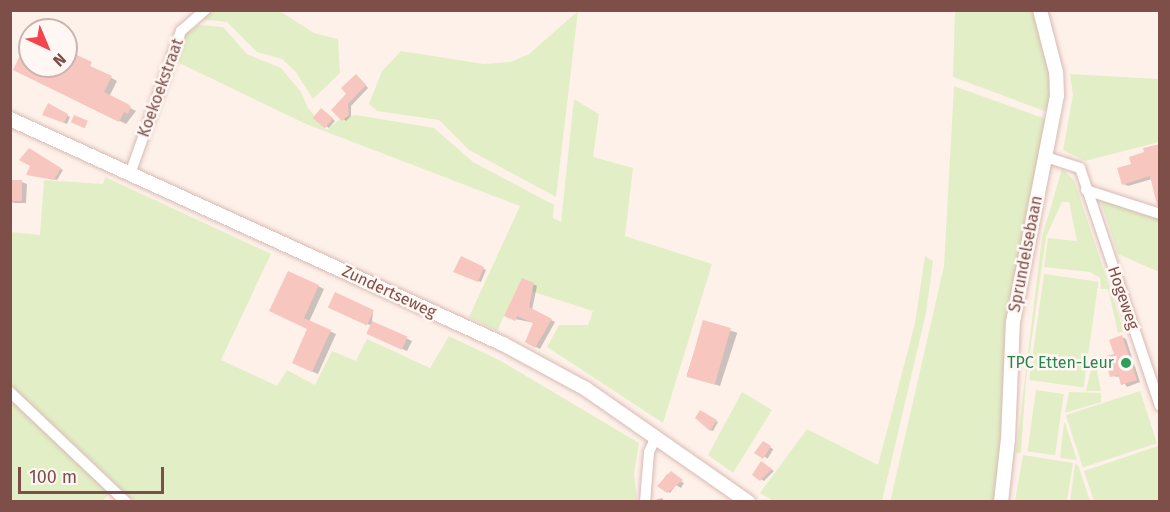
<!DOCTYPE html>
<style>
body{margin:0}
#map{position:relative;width:1170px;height:512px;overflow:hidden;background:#fef1ea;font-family:"Fira Sans",sans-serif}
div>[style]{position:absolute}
.green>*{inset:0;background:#e2efc6;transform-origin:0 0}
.shadow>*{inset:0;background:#0003;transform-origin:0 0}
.building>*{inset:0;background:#f7c6bf;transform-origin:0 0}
.roads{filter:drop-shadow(0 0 2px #d8bab2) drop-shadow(0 0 2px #d8bab2)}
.minor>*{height:10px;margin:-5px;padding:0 5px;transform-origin:5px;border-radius:5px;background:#fff}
.tertiary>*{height:14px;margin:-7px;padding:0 7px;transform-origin:7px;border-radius:7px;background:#fff}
.dots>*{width:16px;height:16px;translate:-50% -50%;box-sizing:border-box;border:3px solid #fff7f3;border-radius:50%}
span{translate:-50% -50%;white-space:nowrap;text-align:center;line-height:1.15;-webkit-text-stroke:5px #fff7f3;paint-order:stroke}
.street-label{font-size:16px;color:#7e4e49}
.leisure-label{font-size:16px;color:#27864d}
.right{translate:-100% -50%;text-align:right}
.frame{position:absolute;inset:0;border:12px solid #7e4e49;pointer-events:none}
.north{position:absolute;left:18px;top:18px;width:60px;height:60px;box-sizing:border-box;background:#fff7f3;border:2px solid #cbb3af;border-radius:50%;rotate:136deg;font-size:16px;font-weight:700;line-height:24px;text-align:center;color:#7e4e49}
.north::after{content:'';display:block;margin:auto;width:21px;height:27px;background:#f4444c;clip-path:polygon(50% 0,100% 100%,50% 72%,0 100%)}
.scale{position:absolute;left:18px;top:467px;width:146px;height:27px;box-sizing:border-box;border:3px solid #7e4e49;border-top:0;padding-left:8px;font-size:18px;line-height:21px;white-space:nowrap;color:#7e4e49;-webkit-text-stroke:4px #fff7f3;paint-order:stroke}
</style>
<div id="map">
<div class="green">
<div style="clip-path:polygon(209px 11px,280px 11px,314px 33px,338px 39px,340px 73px,313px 99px,295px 71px,282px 59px,257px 52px,227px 22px,199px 19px)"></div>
<div style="clip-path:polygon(578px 11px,556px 197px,469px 150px,439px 120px,377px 111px,369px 104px,382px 71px,401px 51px,484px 64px,511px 62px,529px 54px)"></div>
<div style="clip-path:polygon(955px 11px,1037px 11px,1052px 71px,1050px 113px,953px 77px)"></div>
<div style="clip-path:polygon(199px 25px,223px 27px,247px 54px,281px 68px,301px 92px,308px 108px,327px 130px,340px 119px,356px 115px,434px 128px,473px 162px,554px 205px,553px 218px,561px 222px,574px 99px,599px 114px,593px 157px,633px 168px,625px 236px,712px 264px,663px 423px,547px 347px,559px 325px,588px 325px,593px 311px,518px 287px,497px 331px,469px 317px,520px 206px,306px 124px,175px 61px,186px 33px)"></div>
<div style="clip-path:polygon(1070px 74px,1159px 79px,1159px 142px,1085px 161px,1063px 150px,1073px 95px)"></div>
<div style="clip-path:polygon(954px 86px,1046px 119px,996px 501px,890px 502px,944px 266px)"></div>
<div style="clip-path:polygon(1062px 169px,1074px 180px,1124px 331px,1118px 333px,1108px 289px,1101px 289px,1100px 278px,1090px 272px,1044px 267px,1048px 238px,1077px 241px,1069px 202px,1062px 202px,1046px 237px,1026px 380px,1021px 453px,1016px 453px,1042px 237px)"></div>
<div style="clip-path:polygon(105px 177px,271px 254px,221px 360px,277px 386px,287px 370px,315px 385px,332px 351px,356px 361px,367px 339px,430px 368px,449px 336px,501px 361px,639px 443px,634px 474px,637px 501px,134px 501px,11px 385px,11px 232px,40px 235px,44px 180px,103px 184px)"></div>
<div style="clip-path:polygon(1100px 199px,1159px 218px,1159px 272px,1118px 254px)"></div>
<div style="clip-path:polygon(925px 256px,933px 261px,926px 313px,882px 501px,773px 501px,760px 493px,807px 429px,878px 465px,915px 323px)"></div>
<div style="left:1044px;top:274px;width:55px;height:107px;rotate:8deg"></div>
<div style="clip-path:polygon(1092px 366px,1096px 366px,1101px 391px,1086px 391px)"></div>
<div style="left:1036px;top:390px;width:28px;height:62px;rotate:8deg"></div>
<div style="left:1140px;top:391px;width:55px;height:78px;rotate:72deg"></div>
<div style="clip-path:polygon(742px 392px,772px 410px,733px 473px,708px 455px)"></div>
<div style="clip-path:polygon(1069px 392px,1101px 393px,1101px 402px,1065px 413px)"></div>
<div style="clip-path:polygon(10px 399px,111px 492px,102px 501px,11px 501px)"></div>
<div style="clip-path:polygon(1064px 423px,1065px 423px,1077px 460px,1060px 458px)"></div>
<div style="clip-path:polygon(1158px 446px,1159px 501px,1094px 501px,1084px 471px)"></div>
<div style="clip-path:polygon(1023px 455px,1073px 463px,1067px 501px,1015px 501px)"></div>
<div style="clip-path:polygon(1075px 464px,1078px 465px,1090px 501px,1070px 501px)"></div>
</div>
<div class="shadow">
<div style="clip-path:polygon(30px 38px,30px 66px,66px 66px,66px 53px,117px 81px,109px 97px,136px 111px,126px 124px,20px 73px)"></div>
<div style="clip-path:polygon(359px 78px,368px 88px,351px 106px,351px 116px,346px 121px,333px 110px)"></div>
<div style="clip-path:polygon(48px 105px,70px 117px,67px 124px,47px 116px)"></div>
<div style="clip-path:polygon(324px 111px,335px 121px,329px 128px,314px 118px)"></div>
<div style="clip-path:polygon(1160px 146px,1152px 179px,1128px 186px,1124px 184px,1133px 165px)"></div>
<div style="clip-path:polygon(30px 151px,63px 170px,57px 180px,28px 174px,32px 166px)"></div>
<div style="clip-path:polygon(22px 182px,27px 184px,26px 203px,14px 203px,10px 201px)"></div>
<div style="clip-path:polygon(461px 258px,486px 270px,481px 282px,458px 273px)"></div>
<div style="clip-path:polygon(533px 284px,537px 286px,532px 310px,555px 322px,540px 349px,526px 342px,535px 323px,510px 318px)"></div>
<div style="clip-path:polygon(318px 286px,324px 289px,309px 322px,336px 334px,318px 374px,299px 366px,309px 329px,277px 314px)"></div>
<div style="clip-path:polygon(330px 307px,373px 311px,372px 322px,412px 341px,407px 351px,373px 336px,372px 326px)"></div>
<div style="left:704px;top:322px;width:35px;height:56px;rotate:18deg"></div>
<div style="clip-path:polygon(1122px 337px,1126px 339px,1140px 382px,1127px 387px,1120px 377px,1111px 376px)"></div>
<div style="clip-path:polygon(700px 412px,718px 422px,713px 431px,710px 430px)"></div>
<div style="left:763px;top:443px;width:12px;height:11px;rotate:31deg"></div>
<div style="clip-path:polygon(761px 463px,774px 471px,764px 481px,754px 475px)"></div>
<div style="clip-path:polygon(667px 474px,684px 483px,681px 488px,676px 485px,670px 493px,659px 486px)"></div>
<div style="clip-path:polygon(662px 498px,665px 502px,656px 502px,655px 500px)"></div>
</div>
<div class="building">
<div style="clip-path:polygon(30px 34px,30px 66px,66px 66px,66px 50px,92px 62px,90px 66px,112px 76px,104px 92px,128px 104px,131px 107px,128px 114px,124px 112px,119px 122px,13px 70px)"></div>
<div style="clip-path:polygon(356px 74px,366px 85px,348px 104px,349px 115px,342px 121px,331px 110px,346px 94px,341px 88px)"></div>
<div style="clip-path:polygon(48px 103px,68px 114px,64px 123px,42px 115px)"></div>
<div style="left:321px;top:108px;width:16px;height:13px;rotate:40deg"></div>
<div style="left:74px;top:115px;width:15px;height:8px;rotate:23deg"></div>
<div style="clip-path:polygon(1160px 144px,1160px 205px,1157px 205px,1150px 176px,1122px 185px,1117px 168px,1131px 164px,1129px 157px,1144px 152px,1143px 148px)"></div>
<div style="clip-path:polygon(29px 148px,61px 168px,54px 180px,26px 175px,30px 166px,19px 160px)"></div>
<div style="left:10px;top:180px;width:12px;height:21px"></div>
<div style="clip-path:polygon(461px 256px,484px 267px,478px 282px,453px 272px)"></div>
<div style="clip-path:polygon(288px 271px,319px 285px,304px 318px,331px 330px,312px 372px,292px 363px,307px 329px,269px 311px)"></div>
<div style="clip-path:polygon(522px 278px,534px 283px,529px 307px,552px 319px,535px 348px,525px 342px,533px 323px,517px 316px,515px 321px,504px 316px)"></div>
<div style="left:335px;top:292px;width:43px;height:17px;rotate:25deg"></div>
<div style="left:703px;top:320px;width:29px;height:59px;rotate:16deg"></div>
<div style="left:372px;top:321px;width:39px;height:14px;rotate:24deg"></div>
<div style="clip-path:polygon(1122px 335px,1137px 380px,1121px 385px,1118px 375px,1110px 377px,1104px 357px,1114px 354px,1109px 340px)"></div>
<div style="clip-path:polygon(700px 410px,717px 420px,710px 431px,695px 418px)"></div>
<div style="clip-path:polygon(763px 441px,771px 446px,763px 459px,754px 453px)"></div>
<div style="clip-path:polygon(761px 461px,772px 469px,760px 481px,752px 475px)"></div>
<div style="clip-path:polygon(671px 471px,683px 480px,667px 493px,657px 486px)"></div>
</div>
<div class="roads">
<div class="minor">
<div style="left:1046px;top:157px;width:36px;rotate:18deg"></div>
<div style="left:1080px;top:168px;width:251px;rotate:71.4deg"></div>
<div style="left:130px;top:174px;width:152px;rotate:-70.4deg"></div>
<div style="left:181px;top:31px;width:32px;rotate:-41deg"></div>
<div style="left:1086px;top:190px;width:78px;rotate:18deg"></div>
<div style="left:10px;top:392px;width:160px;rotate:43.5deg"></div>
<div style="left:645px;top:502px;width:50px;rotate:-85.4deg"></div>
<div style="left:649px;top:452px;width:17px;rotate:-65deg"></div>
</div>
<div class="tertiary">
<div style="left:10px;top:119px;width:542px;rotate:24.53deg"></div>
<div style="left:503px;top:344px;width:94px;rotate:28.5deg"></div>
<div style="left:586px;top:389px;width:198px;rotate:34.9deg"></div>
<div style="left:1001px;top:502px;width:63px;rotate:-83.7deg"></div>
<div style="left:1008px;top:439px;width:117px;rotate:-87.6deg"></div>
<div style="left:1013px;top:322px;width:230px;rotate:-79deg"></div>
<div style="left:1057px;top:96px;width:24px;rotate:-92deg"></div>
<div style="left:1056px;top:72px;width:64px;rotate:-104.5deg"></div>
</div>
</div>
<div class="dots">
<div style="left:1126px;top:363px;background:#2e9e5b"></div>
</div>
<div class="street-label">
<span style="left:161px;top:88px;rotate:-70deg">Koekoekstraat</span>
<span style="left:1026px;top:254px;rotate:-79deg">Sprundelsebaan</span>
<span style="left:389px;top:292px;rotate:25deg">Zundertseweg</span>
<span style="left:1123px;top:298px;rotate:71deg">Hogeweg</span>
</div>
<div class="leisure-label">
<span class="right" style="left:1114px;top:363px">TPC Etten-Leur</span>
</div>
<div class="frame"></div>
<div class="north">N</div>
<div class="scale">100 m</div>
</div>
